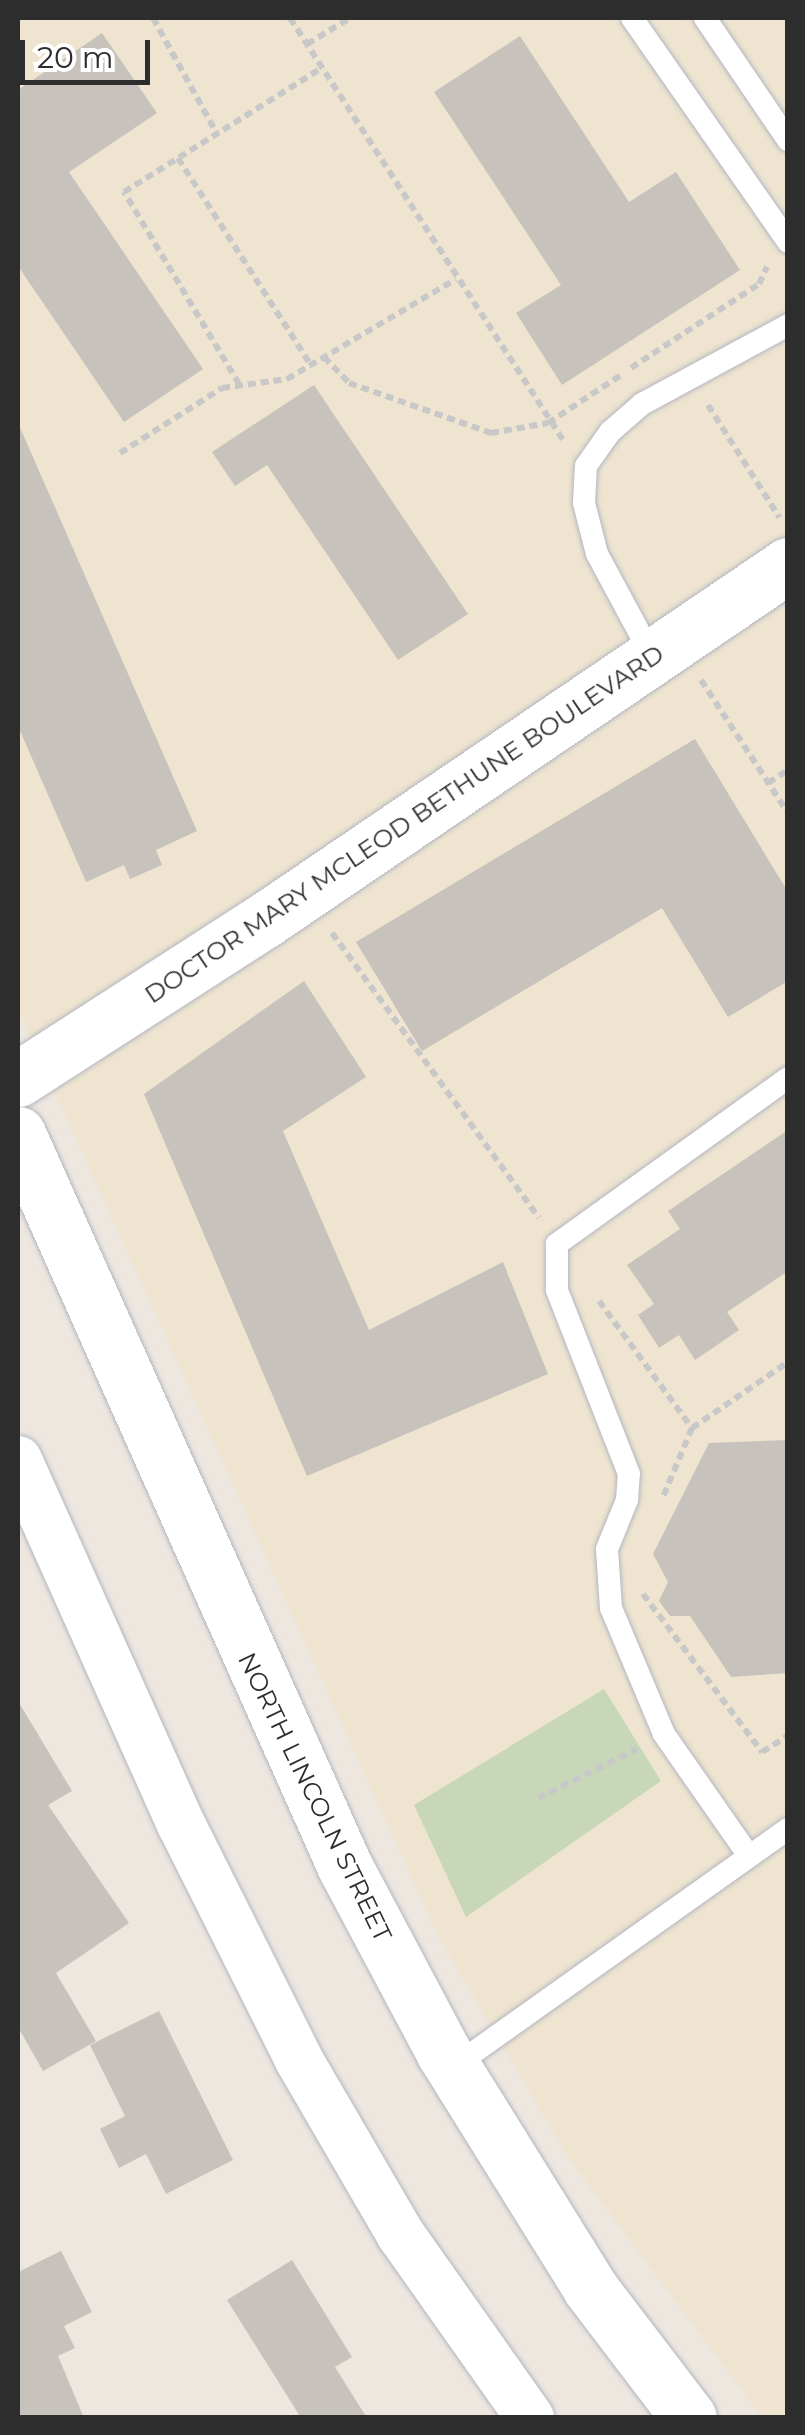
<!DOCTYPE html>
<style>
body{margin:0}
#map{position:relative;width:805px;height:2435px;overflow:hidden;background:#eee7e0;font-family:Montserrat,sans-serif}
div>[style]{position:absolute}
.education>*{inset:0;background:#eee4d0}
.cemetery>*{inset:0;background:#c8d7b7}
.building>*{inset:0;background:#c7c2bb}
.path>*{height:6px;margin-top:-3px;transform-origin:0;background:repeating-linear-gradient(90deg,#c8c8c8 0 8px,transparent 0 13px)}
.roads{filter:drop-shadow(0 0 2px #b3b6c0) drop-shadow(0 0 2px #b3b6c0)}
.lane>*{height:22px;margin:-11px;padding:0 11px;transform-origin:11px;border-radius:11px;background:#fff}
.street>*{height:48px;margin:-24px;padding:0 24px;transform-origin:24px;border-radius:24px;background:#fff}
.secondary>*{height:55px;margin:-27.5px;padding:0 27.5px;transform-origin:27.5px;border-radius:27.5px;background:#fff}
span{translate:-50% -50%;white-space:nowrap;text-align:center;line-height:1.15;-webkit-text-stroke:8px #fff;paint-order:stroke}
.street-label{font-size:25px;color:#2d2d2d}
.frame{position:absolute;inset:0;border:20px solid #2d2d2d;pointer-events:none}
.scale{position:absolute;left:20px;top:40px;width:130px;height:45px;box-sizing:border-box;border:5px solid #2d2d2d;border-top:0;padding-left:12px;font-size:30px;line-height:35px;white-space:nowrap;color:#2d2d2d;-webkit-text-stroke:8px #fff;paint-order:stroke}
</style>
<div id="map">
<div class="education">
<div style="clip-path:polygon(18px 18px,787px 18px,787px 2417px,762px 2417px,568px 2157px,439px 1938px,18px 1011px)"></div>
</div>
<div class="cemetery">
<div style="clip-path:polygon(604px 1689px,661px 1781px,466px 1917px,414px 1805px)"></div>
</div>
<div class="building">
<div style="clip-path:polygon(102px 33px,157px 113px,69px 172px,203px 369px,124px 422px,18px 266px,18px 90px)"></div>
<div style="clip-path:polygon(520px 36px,629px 202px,676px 172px,740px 270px,562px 385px,516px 313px,561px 285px,434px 92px)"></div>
<div style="clip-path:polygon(314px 385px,468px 614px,398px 660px,267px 465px,235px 486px,212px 452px)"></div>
<div style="clip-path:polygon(18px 423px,197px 831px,156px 850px,162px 865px,130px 879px,124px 865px,86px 882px,18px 726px)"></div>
<div style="clip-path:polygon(695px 739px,788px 892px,788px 981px,728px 1017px,662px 908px,422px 1051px,356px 942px)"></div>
<div style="clip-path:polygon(304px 981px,366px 1077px,283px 1131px,369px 1330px,503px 1262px,548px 1374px,307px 1476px,144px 1094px)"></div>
<div style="clip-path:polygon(788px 1130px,788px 1271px,727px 1312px,739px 1330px,695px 1360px,679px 1335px,659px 1348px,638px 1315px,654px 1304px,627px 1265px,680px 1229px,668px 1211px)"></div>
<div style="clip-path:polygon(788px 1440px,788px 1673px,731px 1677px,690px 1616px,670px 1616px,659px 1601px,668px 1582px,653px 1554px,709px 1443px)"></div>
<div style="clip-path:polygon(18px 1701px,72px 1791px,48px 1805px,129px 1923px,56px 1973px,96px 2041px,43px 2071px,18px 2027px)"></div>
<div style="clip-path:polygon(159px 2011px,233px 2160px,166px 2194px,146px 2154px,119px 2168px,100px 2129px,125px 2116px,90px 2045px)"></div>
<div style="clip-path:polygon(61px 2251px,92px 2312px,64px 2326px,75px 2348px,58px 2356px,84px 2418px,18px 2418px,18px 2272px)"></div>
<div style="clip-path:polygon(292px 2260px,352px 2357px,335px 2367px,367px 2418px,301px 2418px,227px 2300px)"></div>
</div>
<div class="path">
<div style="left:153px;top:18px;width:132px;rotate:61.1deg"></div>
<div style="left:290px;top:18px;width:506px;rotate:57.09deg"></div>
<div style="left:307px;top:44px;width:50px;rotate:-31.2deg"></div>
<div style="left:178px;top:158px;width:246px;rotate:57.3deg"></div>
<div style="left:324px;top:357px;width:36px;rotate:46deg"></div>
<div style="left:349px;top:383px;width:151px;rotate:19.4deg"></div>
<div style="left:491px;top:433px;width:58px;rotate:-10deg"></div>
<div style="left:548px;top:423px;width:87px;rotate:-33.3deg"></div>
<div style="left:631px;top:368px;width:153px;rotate:-33.3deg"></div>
<div style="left:759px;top:284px;width:19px;rotate:-65deg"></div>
<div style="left:239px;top:384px;width:224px;rotate:-120.9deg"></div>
<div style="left:124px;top:192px;width:234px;rotate:-32.1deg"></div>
<div style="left:708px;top:405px;width:133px;rotate:57.6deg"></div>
<div style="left:120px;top:453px;width:121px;rotate:-32.5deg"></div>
<div style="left:222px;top:388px;width:66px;rotate:-7.9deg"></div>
<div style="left:287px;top:379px;width:196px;rotate:-30.6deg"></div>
<div style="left:701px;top:680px;width:159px;rotate:56.8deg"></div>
<div style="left:768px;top:783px;width:24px;rotate:-33deg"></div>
<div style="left:332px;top:933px;width:352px;rotate:54deg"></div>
<div style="left:599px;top:1301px;width:157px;rotate:53.8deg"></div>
<div style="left:692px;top:1428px;width:75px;rotate:112.8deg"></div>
<div style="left:692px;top:1428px;width:116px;rotate:-34.5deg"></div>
<div style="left:643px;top:1594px;width:198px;rotate:53deg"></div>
<div style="left:762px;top:1752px;width:31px;rotate:-32deg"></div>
<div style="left:538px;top:1798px;width:110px;rotate:-26.3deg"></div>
</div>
<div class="roads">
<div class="lane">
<div style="left:632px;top:18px;width:273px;rotate:55.1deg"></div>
<div style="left:705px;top:18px;width:148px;rotate:55.8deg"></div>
<div style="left:652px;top:656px;width:116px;rotate:-118.3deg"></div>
<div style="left:597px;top:554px;width:53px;rotate:-104.3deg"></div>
<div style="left:584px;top:503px;width:37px;rotate:-87deg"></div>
<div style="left:586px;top:466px;width:42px;rotate:-54.8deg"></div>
<div style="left:610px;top:432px;width:43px;rotate:-41.2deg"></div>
<div style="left:642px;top:404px;width:166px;rotate:-28.4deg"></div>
<div style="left:749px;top:1856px;width:149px;rotate:-124.9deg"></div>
<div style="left:664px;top:1734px;width:137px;rotate:-112.8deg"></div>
<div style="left:611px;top:1608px;width:59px;rotate:-93.9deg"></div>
<div style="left:607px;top:1549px;width:53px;rotate:-67.8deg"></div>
<div style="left:627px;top:1500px;width:26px;rotate:-86deg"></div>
<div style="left:629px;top:1474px;width:198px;rotate:-111.4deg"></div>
<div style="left:557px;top:1290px;width:46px;rotate:-90deg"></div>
<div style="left:557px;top:1244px;width:284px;rotate:-35.7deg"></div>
<div style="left:453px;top:2067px;width:411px;rotate:-35.4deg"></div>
</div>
<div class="street">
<div style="left:18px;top:1460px;width:399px;rotate:65.9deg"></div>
<div style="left:181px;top:1824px;width:264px;rotate:63.4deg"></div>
<div style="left:299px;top:2060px;width:203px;rotate:59.8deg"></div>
<div style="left:401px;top:2235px;width:224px;rotate:54.8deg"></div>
</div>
<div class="secondary">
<div style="left:18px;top:1079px;width:294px;rotate:-32.8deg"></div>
<div style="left:265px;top:920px;width:632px;rotate:-34.17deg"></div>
<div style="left:18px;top:1134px;width:800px;rotate:65.96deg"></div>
<div style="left:344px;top:1865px;width:213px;rotate:62deg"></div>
<div style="left:444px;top:2053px;width:277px;rotate:58.1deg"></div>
<div style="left:590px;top:2288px;width:163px;rotate:52.7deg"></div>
</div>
</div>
<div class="street-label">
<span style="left:404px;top:824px;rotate:-34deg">DOCTOR MARY MCLEOD BETHUNE BOULEVARD</span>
<span style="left:315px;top:1797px;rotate:64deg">NORTH LINCOLN STREET</span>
</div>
<div class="frame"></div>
<div class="scale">20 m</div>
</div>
